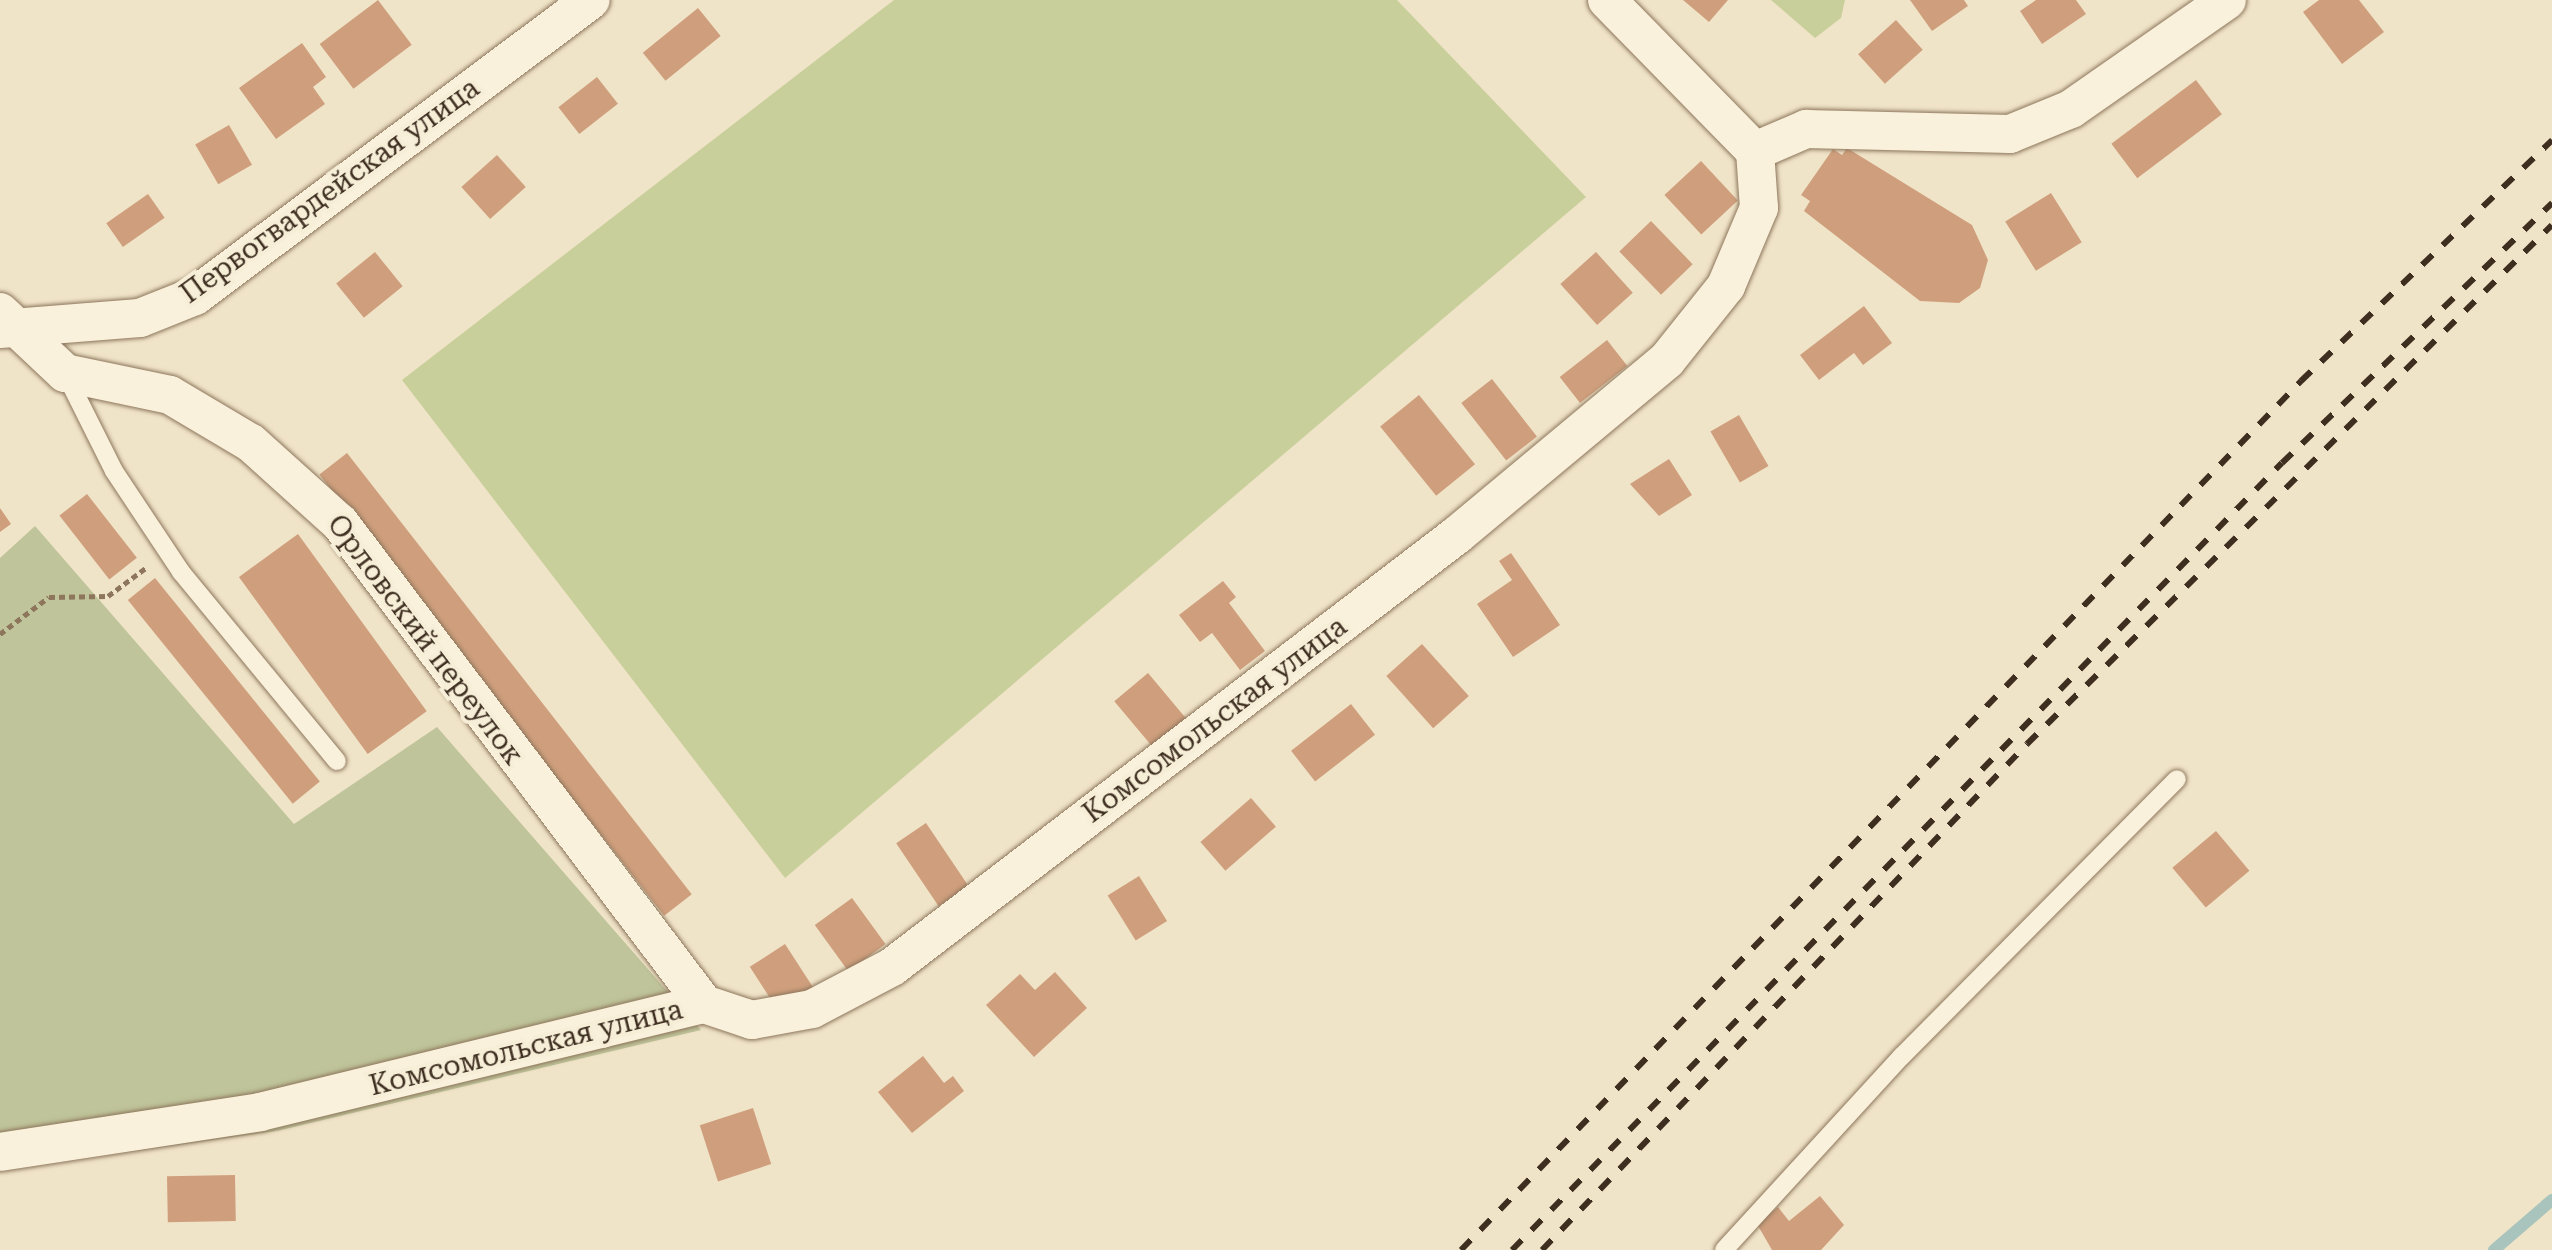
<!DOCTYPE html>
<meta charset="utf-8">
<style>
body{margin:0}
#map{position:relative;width:2552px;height:1250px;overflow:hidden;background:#f0e4c8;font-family:"Roboto Serif",serif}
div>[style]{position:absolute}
.green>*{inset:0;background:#c9cf9b}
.cemetery>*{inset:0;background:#bfc49a}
.stream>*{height:12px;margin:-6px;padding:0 6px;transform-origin:6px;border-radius:6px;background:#a9c4bc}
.building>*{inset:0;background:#cf9f7d;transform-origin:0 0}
.path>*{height:5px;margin-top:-2.5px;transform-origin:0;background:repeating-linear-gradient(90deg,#8d765c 0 6px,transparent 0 10px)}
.roads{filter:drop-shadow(0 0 2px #8d765c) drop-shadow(0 0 2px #8d765c)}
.service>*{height:18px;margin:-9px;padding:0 9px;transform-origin:9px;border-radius:9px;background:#faf1dc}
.minor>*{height:38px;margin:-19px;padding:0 19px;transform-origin:19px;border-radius:19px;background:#faf1dc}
.rail>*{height:6px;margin-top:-3px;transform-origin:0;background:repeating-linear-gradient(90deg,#3d2e20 0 14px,transparent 0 28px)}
span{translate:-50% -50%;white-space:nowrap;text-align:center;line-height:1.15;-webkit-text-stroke:8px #f7eed8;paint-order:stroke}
.street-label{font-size:28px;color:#3d2e20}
</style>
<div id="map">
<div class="green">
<div style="clip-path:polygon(894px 0,1397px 0,1586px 197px,785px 878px,402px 380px)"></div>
<div style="clip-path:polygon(1771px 0,1845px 0,1841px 18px,1815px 38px)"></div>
</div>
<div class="cemetery">
<div style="clip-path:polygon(35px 526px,294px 824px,437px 727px,701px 1030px,277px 1131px,0 1170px,0 558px)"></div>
</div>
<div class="stream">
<div style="left:2494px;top:1250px;width:77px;rotate:-40.8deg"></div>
</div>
<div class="building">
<div style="left:378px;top:0;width:56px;height:73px;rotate:53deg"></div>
<div style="clip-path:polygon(1683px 0,1728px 0,1709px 22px)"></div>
<div style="clip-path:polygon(1910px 0,1964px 0,1968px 6px,1932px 31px)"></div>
<div style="clip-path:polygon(2036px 0,2076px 0,2086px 14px,2042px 44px,2020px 11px)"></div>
<div style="clip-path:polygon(2319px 0,2359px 0,2384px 32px,2342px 64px,2303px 12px)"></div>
<div style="left:698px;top:8px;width:36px;height:71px;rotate:51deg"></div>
<div style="left:1896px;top:20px;width:40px;height:51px;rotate:48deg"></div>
<div style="clip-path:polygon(302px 43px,326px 77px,313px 87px,325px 104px,276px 139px,239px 88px)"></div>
<div style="left:597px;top:77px;width:34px;height:49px;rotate:52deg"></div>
<div style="left:2196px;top:80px;width:43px;height:106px;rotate:53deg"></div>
<div style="left:229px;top:125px;width:46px;height:39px;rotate:60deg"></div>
<div style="clip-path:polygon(1847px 148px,1972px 225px,1988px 260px,1980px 288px,1959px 303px,1920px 301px,1804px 211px,1810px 201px,1801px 195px,1833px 149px,1842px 155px)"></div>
<div style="left:497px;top:155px;width:43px;height:48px;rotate:48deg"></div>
<div style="left:1701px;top:161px;width:54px;height:50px;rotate:47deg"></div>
<div style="left:2051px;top:193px;width:58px;height:54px;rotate:58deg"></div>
<div style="left:148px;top:194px;width:29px;height:51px;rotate:55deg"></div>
<div style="left:1651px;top:221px;width:60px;height:44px;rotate:46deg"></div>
<div style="left:375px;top:252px;width:44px;height:50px;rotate:51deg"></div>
<div style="left:1596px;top:252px;width:55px;height:48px;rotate:48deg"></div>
<div style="clip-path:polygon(1864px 306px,1892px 343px,1863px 365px,1854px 353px,1819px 380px,1800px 355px)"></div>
<div style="left:1607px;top:340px;width:33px;height:60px;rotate:52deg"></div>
<div style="left:1492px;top:379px;width:73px;height:39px;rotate:52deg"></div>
<div style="left:1419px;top:395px;width:89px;height:50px;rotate:51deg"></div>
<div style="left:1739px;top:415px;width:59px;height:33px;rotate:60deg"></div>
<div style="left:347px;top:453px;width:560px;height:35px;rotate:52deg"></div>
<div style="clip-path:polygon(1669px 459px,1692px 495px,1659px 516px,1630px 484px)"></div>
<div style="left:87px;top:494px;width:81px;height:35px;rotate:52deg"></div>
<div style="clip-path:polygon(0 508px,11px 524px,0 532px)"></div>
<div style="left:298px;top:534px;width:219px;height:73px;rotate:54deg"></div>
<div style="clip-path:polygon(1511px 553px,1560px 625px,1513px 657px,1477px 604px,1512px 580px,1499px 561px)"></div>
<div style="left:155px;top:578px;width:262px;height:35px;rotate:51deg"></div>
<div style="clip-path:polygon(1223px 581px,1236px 597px,1229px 603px,1265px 651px,1240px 670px,1212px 633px,1200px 642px,1179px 615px)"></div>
<div style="left:1422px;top:644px;width:70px;height:48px;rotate:48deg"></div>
<div style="left:1148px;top:673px;width:59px;height:44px;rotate:50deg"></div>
<div style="left:1351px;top:704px;width:39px;height:76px;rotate:52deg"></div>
<div style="left:1251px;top:798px;width:38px;height:67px;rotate:49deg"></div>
<div style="left:926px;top:823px;width:76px;height:36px;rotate:56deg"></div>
<div style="left:2216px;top:831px;width:52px;height:57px;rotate:50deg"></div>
<div style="left:1139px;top:876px;width:53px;height:37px;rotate:58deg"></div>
<div style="left:852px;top:898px;width:57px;height:46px;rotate:54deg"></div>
<div style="left:785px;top:944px;width:53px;height:42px;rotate:57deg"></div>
<div style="clip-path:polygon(1055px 972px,1087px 1008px,1034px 1057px,986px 1005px,1020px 974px,1035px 990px)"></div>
<div style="clip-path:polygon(923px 1056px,944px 1083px,953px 1076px,964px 1091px,912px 1133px,878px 1092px)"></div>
<div style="left:753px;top:1108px;width:59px;height:56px;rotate:72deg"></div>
<div style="left:235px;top:1175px;width:46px;height:68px;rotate:89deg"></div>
<div style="clip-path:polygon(1820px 1196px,1844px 1225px,1821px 1250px,1772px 1250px,1757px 1224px,1778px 1207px,1789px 1221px)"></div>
</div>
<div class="path">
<div style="left:0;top:634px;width:61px;rotate:-37.1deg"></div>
<div style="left:49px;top:597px;width:59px;rotate:-1deg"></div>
<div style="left:108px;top:596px;width:49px;rotate:-36.6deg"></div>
</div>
<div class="roads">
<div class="service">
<div style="left:66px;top:375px;width:107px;rotate:63.4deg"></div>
<div style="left:114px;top:471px;width:121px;rotate:56.4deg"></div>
<div style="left:181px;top:572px;width:245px;rotate:50.5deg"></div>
<div style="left:1724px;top:1250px;width:263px;rotate:-47.5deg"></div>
<div style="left:1902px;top:1056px;width:390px;rotate:-45.2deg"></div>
</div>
<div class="minor">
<div style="left:1607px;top:0;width:211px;rotate:45.6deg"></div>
<div style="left:1755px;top:151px;width:56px;rotate:-23.3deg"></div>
<div style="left:1806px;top:129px;width:204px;rotate:1.4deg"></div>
<div style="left:2010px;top:134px;width:66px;rotate:-22.3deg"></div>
<div style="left:2071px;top:109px;width:190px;rotate:-34.9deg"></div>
<div style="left:0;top:312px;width:89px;rotate:43.2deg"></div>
<div style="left:65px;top:373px;width:107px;rotate:11.8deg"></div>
<div style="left:170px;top:395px;width:94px;rotate:30.7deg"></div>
<div style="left:251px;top:443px;width:120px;rotate:42deg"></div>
<div style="left:340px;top:523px;width:603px;rotate:52.88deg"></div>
<div style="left:0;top:329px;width:140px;rotate:-4.5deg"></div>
<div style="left:140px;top:318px;width:59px;rotate:-21.8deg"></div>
<div style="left:195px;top:296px;width:494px;rotate:-36.8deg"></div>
<div style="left:0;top:1152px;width:263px;rotate:-8.7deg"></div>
<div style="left:260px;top:1112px;width:457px;rotate:-13.7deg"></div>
<div style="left:704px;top:1004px;width:51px;rotate:18.4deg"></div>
<div style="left:752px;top:1020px;width:61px;rotate:-10.4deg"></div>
<div style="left:812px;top:1009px;width:90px;rotate:-27.7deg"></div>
<div style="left:892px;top:967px;width:711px;rotate:-37.4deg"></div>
<div style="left:1457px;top:535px;width:273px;rotate:-39.8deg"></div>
<div style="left:1667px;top:360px;width:95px;rotate:-51.4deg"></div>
<div style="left:1726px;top:286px;width:85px;rotate:-67.1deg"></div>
<div style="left:1759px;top:208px;width:57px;rotate:-94deg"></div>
</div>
</div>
<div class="rail">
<div style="left:1461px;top:1250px;width:1209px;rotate:-45.97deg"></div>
<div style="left:2301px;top:381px;width:348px;rotate:-43.8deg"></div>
<div style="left:1512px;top:1250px;width:1101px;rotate:-45.63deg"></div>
<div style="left:2282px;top:463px;width:375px;rotate:-43.9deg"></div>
<div style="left:1542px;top:1250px;width:701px;rotate:-46.21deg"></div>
<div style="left:2027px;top:744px;width:738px;rotate:-44.67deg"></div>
</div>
<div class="street-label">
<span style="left:330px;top:191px;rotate:-36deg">Первогвардейская улица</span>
<span style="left:425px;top:640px;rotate:53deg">Орловский переулок</span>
<span style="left:1215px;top:720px;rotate:-37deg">Комсомольская улица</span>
<span style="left:526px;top:1048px;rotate:-14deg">Комсомольская улица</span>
</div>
</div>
